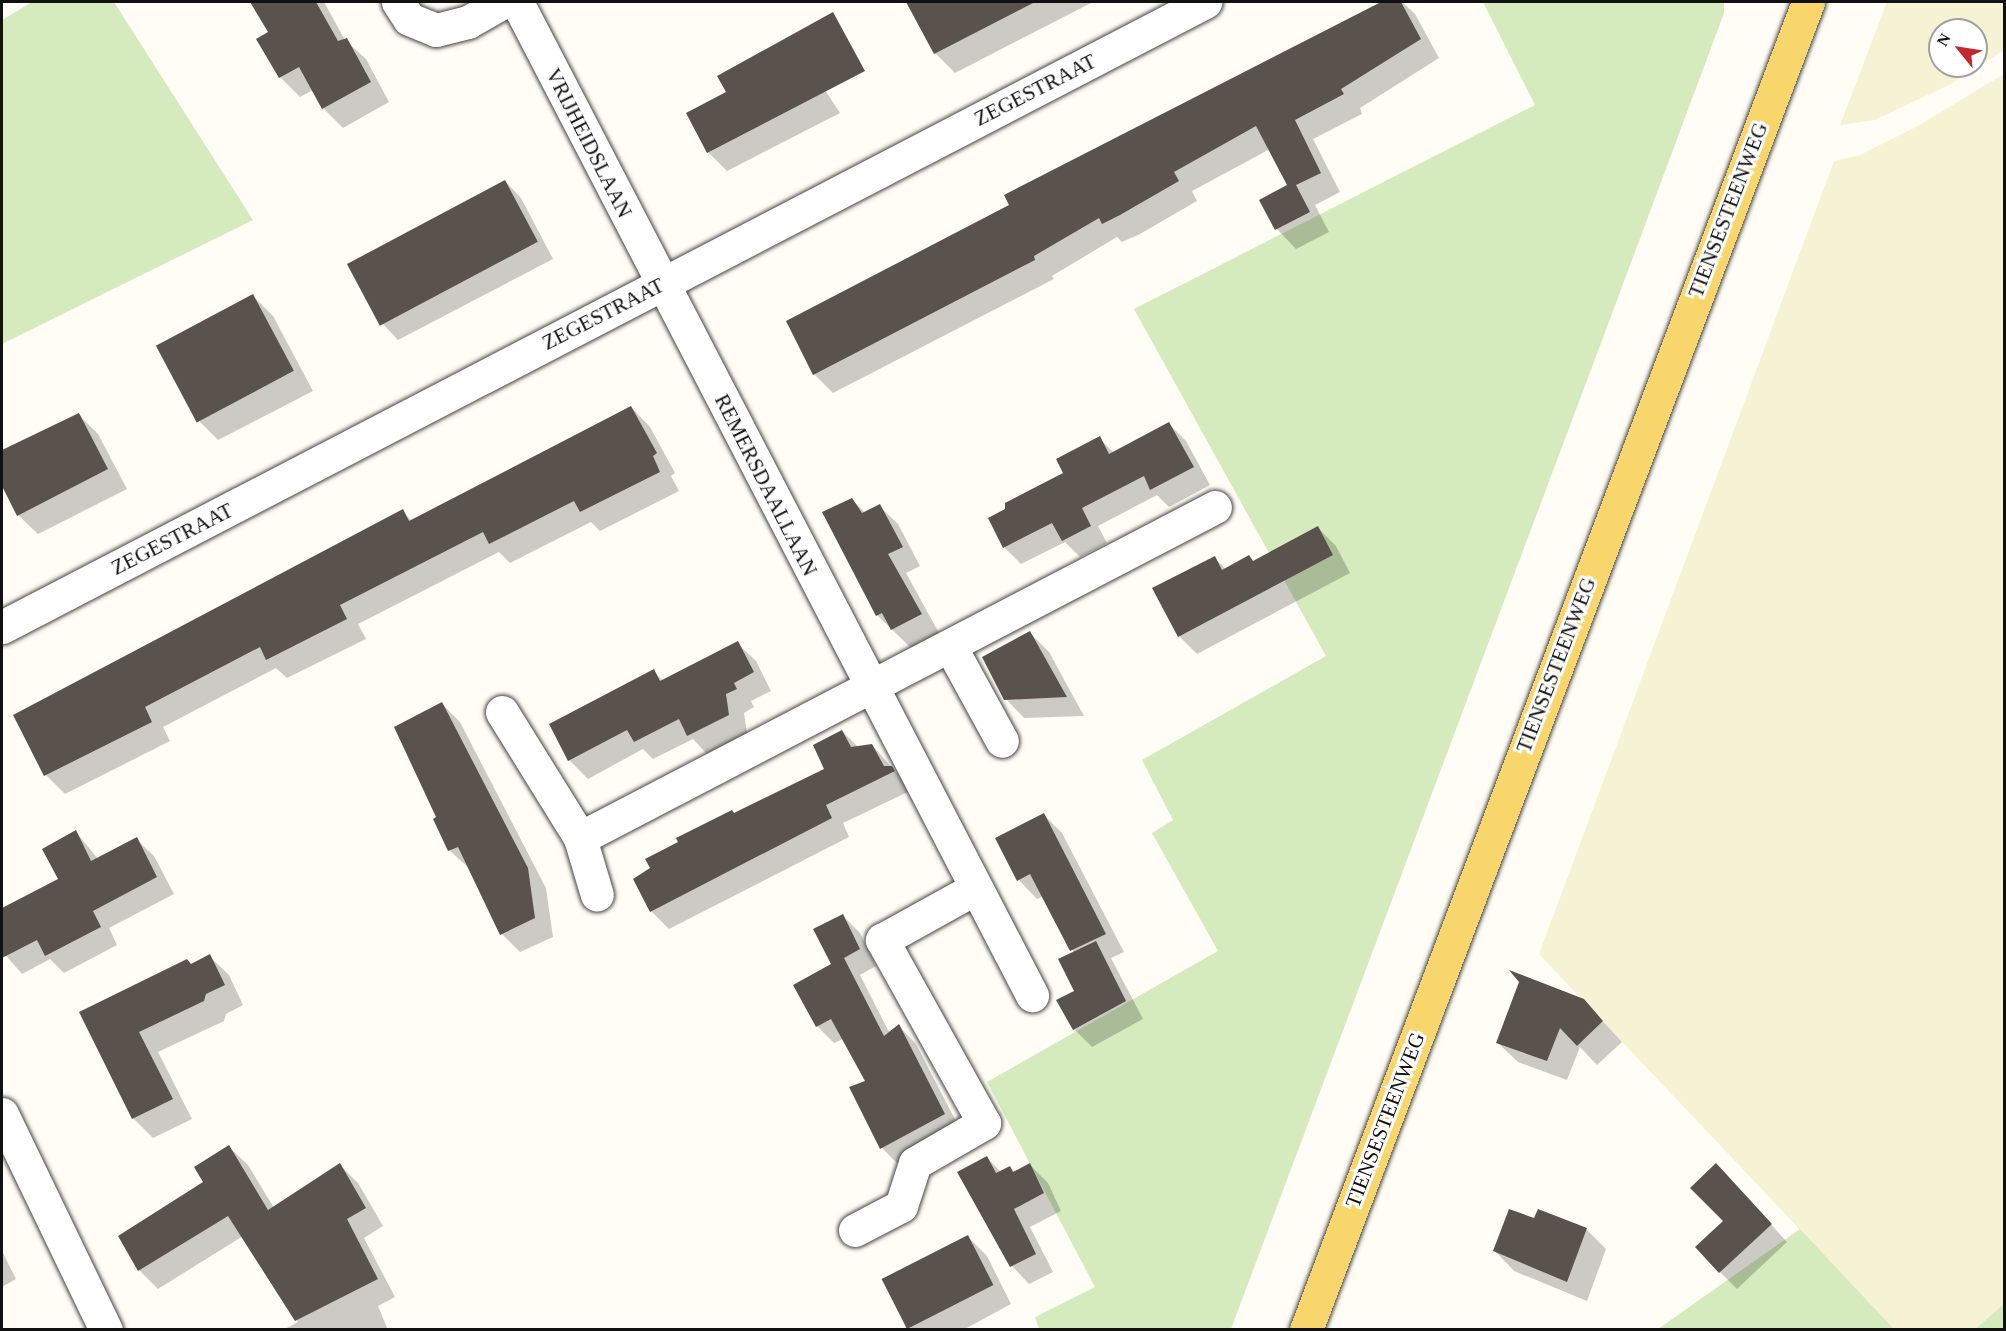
<!DOCTYPE html>
<style>
body{margin:0}
#map{position:relative;width:2006px;height:1331px;overflow:hidden;background:#fffdf5;font-family:Georgia,serif}
div>[style]{position:absolute}
.farmland>*{inset:0;background:#f6f3d4}
.green>*{inset:0;background:#d5ebbd}
.shadow>*{inset:0;background:#0003}
.building>*{inset:0;background:#5a524d;transform-origin:0 0}
.roads{filter:drop-shadow(0 0 2px #444) drop-shadow(0 0 2px #444)}
.minor>*{height:33px;margin:-16.5px;padding:0 16.5px;transform-origin:16.5px;border-radius:16.5px;background:#fff}
.primary>*{height:33px;margin:-16.5px;padding:0 16.5px;transform-origin:16.5px;border-radius:16.5px;background:#f9d66b}
span{translate:-50% -50%;white-space:nowrap;text-align:center;line-height:1.15;-webkit-text-stroke:6px #fff;paint-order:stroke}
.street-label{font-size:21px;color:#111}
.frame{position:absolute;inset:0;border:3px solid #111;pointer-events:none}
.north{position:absolute;left:1928px;top:18px;width:60px;height:60px;box-sizing:border-box;background:#fff;border:2px solid #a0a0a0;border-radius:50%;rotate:300deg;font-size:16px;font-weight:700;line-height:24px;text-align:center;color:#111}
.north::after{content:'';display:block;margin:auto;width:21px;height:27px;background:#c4262e;clip-path:polygon(50% 0,100% 100%,50% 72%,0 100%)}
</style>
<div id="map">
<div class="farmland">
<div style="clip-path:polygon(evenodd,1887px 2px,2004px 2px,2004px 50px,1951px 84px,1875px 120px,1840px 125px,1887px 2px,1940px 30px,1976px 30px,1976px 66px,1940px 66px,1940px 30px)"></div>
<div style="clip-path:polygon(2004px 74px,2004px 1304px,1975px 1329px,1894px 1329px,1539px 954px,1834px 161px,1860px 155px,1916px 127px)"></div>
</div>
<div class="green">
<div style="clip-path:polygon(32px 2px,114px 2px,253px 220px,2px 344px,2px 20px)"></div>
<div style="clip-path:polygon(1483px 2px,1724px 2px,1724px 13px,1610px 319px,1231px 1329px,1039px 1329px,1035px 1317px,1095px 1287px,987px 1082px,1218px 951px,1152px 833px,1173px 820px,1142px 760px,1326px 656px,1134px 309px,1535px 105px)"></div>
<div style="clip-path:polygon(1800px 1229px,1894px 1329px,1658px 1329px)"></div>
<div style="clip-path:polygon(2004px 1304px,2004px 1329px,1975px 1329px)"></div>
</div>
<div class="shadow">
<div style="clip-path:polygon(252px 2px,324px 2px,345px 40px,366px 59px,389px 102px,343px 128px,323px 108px,313px 90px,300px 97px,280px 77px,270px 33px)"></div>
<div style="clip-path:polygon(907px 2px,1093px 2px,955px 73px,935px 53px)"></div>
<div style="clip-path:polygon(1383px 2px,1402px 2px,1415px 14px,1439px 58px,1360px 108px,1362px 114px,1313px 139px,1340px 192px,1315px 205px,1329px 232px,1296px 249px,1277px 229px,1261px 200px,1289px 186px,1270px 149px,1192px 191px,1197px 201px,1140px 234px,1122px 242px,1117px 237px,1052px 276px,1054px 279px,833px 393px,814px 374px,1011px 206px,1006px 195px)"></div>
<div style="clip-path:polygon(805px 59px,840px 113px,727px 171px,708px 152px,688px 114px)"></div>
<div style="clip-path:polygon(505px 181px,521px 198px,553px 259px,398px 340px,382px 323px)"></div>
<div style="clip-path:polygon(253px 296px,273px 316px,313px 391px,218px 440px,198px 420px)"></div>
<div style="clip-path:polygon(631px 407px,650px 427px,675px 473px,671px 476px,679px 491px,600px 531px,591px 522px,510px 563px,499px 552px,358px 624px,366px 639px,287px 678px,276px 668px,163px 727px,170px 741px,65px 794px,46px 775px,402px 511px,412px 521px)"></div>
<div style="clip-path:polygon(79px 415px,98px 434px,127px 489px,38px 534px,18px 515px,2px 482px,2px 452px)"></div>
<div style="clip-path:polygon(1169px 424px,1186px 441px,1210px 485px,1169px 507px,1157px 495px,1098px 526px,1107px 543px,1080px 557px,1065px 542px,1021px 564px,1004px 547px,1099px 438px,1114px 453px)"></div>
<div style="clip-path:polygon(852px 499px,865px 513px,879px 506px,898px 524px,920px 566px,906px 573px,939px 633px,911px 648px,877px 615px)"></div>
<div style="clip-path:polygon(1318px 528px,1336px 546px,1350px 573px,1197px 654px,1179px 636px,1154px 588px,1214px 558px,1226px 569px,1249px 557px,1254px 562px)"></div>
<div style="clip-path:polygon(1030px 633px,1049px 652px,1084px 716px,1024px 718px,1006px 699px)"></div>
<div style="clip-path:polygon(737px 643px,756px 661px,771px 691px,751px 701px,754px 707px,744px 713px,747px 733px,707px 754px,693px 739px,653px 759px,643px 749px,588px 779px,569px 760px,653px 671px,663px 681px)"></div>
<div style="clip-path:polygon(442px 704px,460px 722px,546px 888px,553px 937px,520px 952px,502px 934px,469px 868px,449px 850px,438px 817px)"></div>
<div style="clip-path:polygon(842px 731px,858px 747px,872px 745px,912px 790px,843px 823px,849px 837px,669px 929px,651px 911px,651px 869px,680px 843px,678px 839px,826px 770px)"></div>
<div style="clip-path:polygon(1044px 815px,1062px 833px,1124px 952px,1111px 958px,1143px 1019px,1092px 1047px,1074px 1029px,1074px 953px,1043px 896px,1037px 899px,1019px 880px,997px 839px)"></div>
<div style="clip-path:polygon(76px 832px,98px 859px,136px 839px,154px 856px,174px 894px,109px 928px,117px 945px,64px 973px,50px 959px,22px 974px,2px 951px,2px 910px,60px 879px)"></div>
<div style="clip-path:polygon(843px 916px,860px 933px,876px 966px,860px 975px,890px 1034px,899px 1026px,916px 1044px,961px 1131px,899px 1165px,882px 1148px,867px 1082px,843px 1039px,834px 1043px,817px 1026px)"></div>
<div style="clip-path:polygon(209px 956px,229px 975px,243px 1005px,226px 1014px,224px 1021px,158px 1052px,192px 1119px,153px 1138px,133px 1118px,81px 1013px)"></div>
<div style="clip-path:polygon(1583px 1000px,1622px 1042px,1597px 1065px,1580px 1047px,1567px 1080px,1518px 1062px,1498px 1043px)"></div>
<div style="clip-path:polygon(229px 1147px,248px 1165px,274px 1208px,340px 1165px,358px 1183px,383px 1226px,364px 1238px,395px 1297px,378px 1306px,388px 1330px,283px 1330px,298px 1322px,243px 1236px,158px 1289px,139px 1270px,120px 1237px,205px 1183px)"></div>
<div style="clip-path:polygon(987px 1158px,1001px 1172px,1010px 1167px,1015px 1173px,1030px 1165px,1048px 1183px,1061px 1211px,1030px 1227px,1053px 1272px,1029px 1284px,1012px 1266px,959px 1172px)"></div>
<div style="clip-path:polygon(1732px 1182px,1787px 1242px,1737px 1289px,1720px 1272px)"></div>
<div style="clip-path:polygon(1586px 1229px,1606px 1249px,1587px 1301px,1514px 1271px,1495px 1251px)"></div>
<div style="clip-path:polygon(968px 1237px,987px 1256px,1011px 1304px,963px 1330px,911px 1330px,884px 1281px)"></div>
<div style="clip-path:polygon(2px 1251px,16px 1279px,2px 1287px)"></div>
</div>
<div class="building">
<div style="clip-path:polygon(250px 2px,316px 2px,338px 41px,347px 38px,371px 82px,322px 109px,299px 67px,279px 78px,256px 39px,268px 32px)"></div>
<div style="clip-path:polygon(906px 2px,1035px 2px,934px 54px)"></div>
<div style="clip-path:polygon(1381px 2px,1401px 2px,1421px 39px,1341px 89px,1344px 94px,1295px 120px,1321px 173px,1296px 185px,1310px 212px,1275px 230px,1259px 200px,1287px 185px,1256px 126px,1174px 172px,1179px 181px,1120px 215px,1102px 224px,1099px 218px,1034px 256px,1035px 260px,813px 375px,786px 321px,1009px 205px,1004px 195px)"></div>
<div style="clip-path:polygon(833px 12px,865px 71px,707px 153px,686px 113px,726px 92px,717px 76px)"></div>
<div style="left:505px;top:180px;width:70px;height:179px;rotate:62deg"></div>
<div style="left:253px;top:294px;width:87px;height:110px;rotate:62deg"></div>
<div style="clip-path:polygon(631px 406px,657px 453px,653px 456px,660px 472px,580px 512px,574px 501px,489px 544px,483px 532px,340px 605px,347px 619px,266px 660px,260px 647px,145px 707px,152px 722px,44px 776px,13px 715px,403px 509px,409px 521px)"></div>
<div style="clip-path:polygon(79px 413px,108px 469px,17px 516px,2px 486px,2px 450px)"></div>
<div style="clip-path:polygon(1169px 422px,1194px 467px,1150px 490px,1144px 476px,1082px 508px,1091px 526px,1062px 541px,1052px 523px,1003px 548px,988px 518px,1005px 509px,1005px 503px,1063px 473px,1056px 459px,1100px 436px,1109px 454px)"></div>
<div style="clip-path:polygon(852px 498px,862px 513px,880px 504px,903px 547px,888px 554px,922px 614px,891px 630px,882px 613px,876px 616px,822px 512px)"></div>
<div style="clip-path:polygon(1318px 526px,1333px 555px,1178px 637px,1152px 588px,1215px 556px,1222px 570px,1249px 555px,1253px 561px)"></div>
<div style="clip-path:polygon(1030px 631px,1067px 697px,1004px 700px,982px 657px)"></div>
<div style="clip-path:polygon(738px 641px,754px 672px,734px 683px,737px 689px,726px 694px,729px 715px,687px 736px,679px 719px,634px 742px,627px 730px,568px 761px,549px 724px,654px 669px,660px 681px)"></div>
<div style="clip-path:polygon(442px 702px,528px 868px,535px 918px,500px 935px,458px 847px,448px 851px,433px 819px,436px 817px,394px 727px)"></div>
<div style="clip-path:polygon(842px 730px,851px 747px,872px 744px,884px 766px,892px 766px,895px 771px,826px 805px,832px 818px,650px 912px,633px 879px,650px 868px,645px 859px,678px 842px,676px 838px,732px 810px,734px 813px,824px 769px,813px 745px)"></div>
<div style="clip-path:polygon(1044px 813px,1106px 934px,1070px 951px,1030px 874px,1017px 881px,995px 838px)"></div>
<div style="clip-path:polygon(76px 830px,91px 861px,137px 837px,157px 877px,93px 911px,101px 927px,45px 956px,37px 940px,2px 958px,2px 908px,58px 879px,42px 849px)"></div>
<div style="clip-path:polygon(843px 914px,860px 949px,844px 958px,884px 1036px,899px 1024px,945px 1114px,880px 1149px,849px 1087px,865px 1081px,831px 1019px,816px 1027px,793px 985px,831px 964px,813px 929px)"></div>
<div style="clip-path:polygon(1096px 941px,1126px 1001px,1073px 1030px,1056px 1000px,1074px 991px,1058px 959px)"></div>
<div style="clip-path:polygon(210px 954px,225px 985px,206px 994px,204px 1001px,139px 1032px,173px 1099px,132px 1119px,79px 1012px,187px 959px,191px 964px)"></div>
<div style="clip-path:polygon(1509px 970px,1584px 999px,1603px 1021px,1577px 1046px,1560px 1028px,1547px 1061px,1496px 1043px,1519px 982px)"></div>
<div style="clip-path:polygon(229px 1145px,268px 1210px,340px 1163px,366px 1208px,347px 1219px,378px 1279px,295px 1321px,228px 1216px,138px 1271px,118px 1236px,203px 1182px,194px 1167px)"></div>
<div style="clip-path:polygon(987px 1156px,996px 1173px,1010px 1166px,1013px 1172px,1030px 1163px,1044px 1193px,1014px 1209px,1036px 1254px,1010px 1267px,957px 1172px)"></div>
<div style="clip-path:polygon(1716px 1163px,1772px 1224px,1719px 1273px,1695px 1247px,1723px 1221px,1690px 1188px)"></div>
<div style="clip-path:polygon(1509px 1209px,1534px 1218px,1538px 1209px,1587px 1228px,1567px 1282px,1493px 1251px)"></div>
<div style="left:968px;top:1235px;width:56px;height:97px;rotate:63deg"></div>
</div>
<div class="roads">
<div class="minor">
<div style="left:398px;top:2px;width:20px;rotate:57deg"></div>
<div style="left:409px;top:19px;width:29px;rotate:22deg"></div>
<div style="left:436px;top:30px;width:33px;rotate:-14deg"></div>
<div style="left:468px;top:22px;width:40px;rotate:-29.7deg"></div>
<div style="left:517px;top:2px;width:1119px;rotate:62.59deg"></div>
<div style="left:2px;top:627px;width:1356px;rotate:-27.45deg"></div>
<div style="left:950px;top:646px;width:108px;rotate:61.3deg"></div>
<div style="left:502px;top:712px;width:148px;rotate:58.2deg"></div>
<div style="left:580px;top:838px;width:59px;rotate:73.4deg"></div>
<div style="left:580px;top:838px;width:716px;rotate:-27.53deg"></div>
<div style="left:2px;top:1114px;width:240px;rotate:64.3deg"></div>
<div style="left:855px;top:1230px;width:52px;rotate:-27.6deg"></div>
<div style="left:901px;top:1206px;width:45px;rotate:-72deg"></div>
<div style="left:915px;top:1163px;width:80px;rotate:-30.1deg"></div>
<div style="left:984px;top:1123px;width:210px;rotate:-119.1deg"></div>
<div style="left:882px;top:940px;width:107px;rotate:-29deg"></div>
</div>
<div class="primary">
<div style="left:1306px;top:1330px;width:1420px;rotate:-69.29deg"></div>
</div>
</div>
<div class="street-label">
<span style="left:1035px;top:90px;rotate:-27deg">ZEGESTRAAT</span>
<span style="left:589px;top:143px;rotate:63deg">VRIJHEIDSLAAN</span>
<span style="left:1728px;top:210px;rotate:-69deg">TIENSESTEENWEG</span>
<span style="left:603px;top:314px;rotate:-27deg">ZEGESTRAAT</span>
<span style="left:766px;top:485px;rotate:63deg">REMERSDAALLAAN</span>
<span style="left:172px;top:539px;rotate:-27deg">ZEGESTRAAT</span>
<span style="left:1556px;top:665px;rotate:-69deg">TIENSESTEENWEG</span>
<span style="left:1385px;top:1120px;rotate:-69deg">TIENSESTEENWEG</span>
</div>
<div class="frame"></div>
<div class="north">N</div>
</div>
